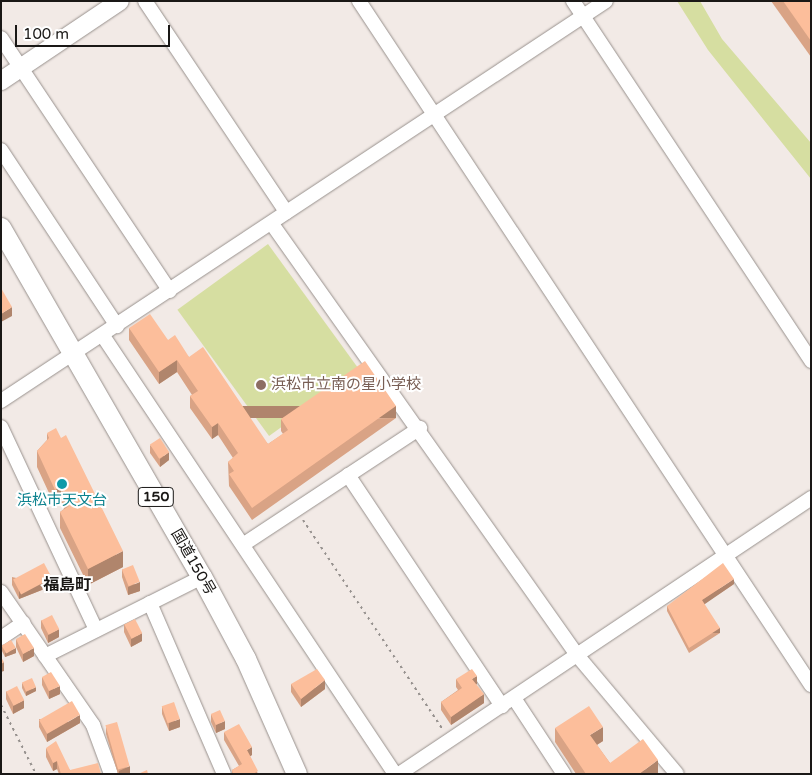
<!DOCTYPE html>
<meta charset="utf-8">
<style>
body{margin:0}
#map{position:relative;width:812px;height:775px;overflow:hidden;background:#f2eae6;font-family:"Varela Round","Noto Sans JP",sans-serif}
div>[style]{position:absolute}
.green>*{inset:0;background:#d6dea1;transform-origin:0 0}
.path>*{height:2px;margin-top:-1px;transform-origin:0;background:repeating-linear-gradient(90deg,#96918e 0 2.5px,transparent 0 6.5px)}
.roads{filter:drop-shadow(0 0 1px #98918d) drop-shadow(0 0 1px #98918d)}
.minor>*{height:14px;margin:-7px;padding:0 7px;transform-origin:7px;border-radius:7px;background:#fff}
.major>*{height:18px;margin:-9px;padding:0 9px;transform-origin:9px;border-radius:9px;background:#fff}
.highway>*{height:20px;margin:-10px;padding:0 10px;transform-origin:10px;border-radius:10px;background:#fff}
.wall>*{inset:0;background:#d9a385}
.shaded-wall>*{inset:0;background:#b0856c;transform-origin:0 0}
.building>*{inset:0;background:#fcbe9b;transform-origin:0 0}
.dots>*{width:14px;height:14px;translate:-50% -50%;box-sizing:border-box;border:2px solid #fff;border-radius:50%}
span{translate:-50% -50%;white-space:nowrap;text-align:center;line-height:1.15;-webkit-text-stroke:4px #fff;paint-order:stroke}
.shield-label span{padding:1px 4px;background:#fff;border:1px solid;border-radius:4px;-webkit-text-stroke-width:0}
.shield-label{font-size:14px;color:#1a1816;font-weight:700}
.education-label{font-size:15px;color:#785e54}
.left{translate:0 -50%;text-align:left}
.culture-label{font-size:15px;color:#0d838f}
.street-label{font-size:15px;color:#1a1816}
.neighbourhood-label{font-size:16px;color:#1a1816;font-weight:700}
.frame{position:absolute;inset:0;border:2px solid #1a1816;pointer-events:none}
.scale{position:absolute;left:15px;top:25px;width:155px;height:22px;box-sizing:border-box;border:2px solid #1a1816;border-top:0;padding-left:6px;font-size:15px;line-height:18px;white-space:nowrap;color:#1a1816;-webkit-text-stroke:4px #fff;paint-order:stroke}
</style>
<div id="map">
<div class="green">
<div style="clip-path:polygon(677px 1px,700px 1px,722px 39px,811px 143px,811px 179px,708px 50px)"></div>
<div style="left:268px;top:244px;width:156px;height:112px;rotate:54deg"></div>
</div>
<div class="path">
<div style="left:303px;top:520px;width:252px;rotate:56.3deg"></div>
<div style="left:1px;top:705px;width:77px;rotate:63.1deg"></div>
</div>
<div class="roads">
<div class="minor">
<div style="left:145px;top:1px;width:254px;rotate:56.2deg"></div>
<div style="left:359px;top:1px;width:820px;rotate:56.54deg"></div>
<div style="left:573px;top:1px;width:432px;rotate:56.5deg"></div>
<div style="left:1px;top:38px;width:304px;rotate:56.3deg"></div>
<div style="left:1px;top:150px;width:211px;rotate:56.6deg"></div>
<div style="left:272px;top:224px;width:528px;rotate:54.71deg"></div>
<div style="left:577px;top:655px;width:155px;rotate:50deg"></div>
<div style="left:103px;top:336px;width:526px;rotate:56.31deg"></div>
<div style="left:1px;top:401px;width:725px;rotate:-33.47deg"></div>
<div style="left:1px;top:427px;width:224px;rotate:64.9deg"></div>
<div style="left:348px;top:475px;width:278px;rotate:56.3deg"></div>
<div style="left:244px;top:544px;width:211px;rotate:-33.4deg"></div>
<div style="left:1px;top:592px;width:162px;rotate:55.3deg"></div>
<div style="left:93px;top:725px;width:52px;rotate:69.8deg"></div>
<div style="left:150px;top:603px;width:186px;rotate:66.6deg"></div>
<div style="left:1px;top:638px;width:27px;rotate:-34deg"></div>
<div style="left:45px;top:656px;width:176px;rotate:-26.7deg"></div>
<div style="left:514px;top:698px;width:91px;rotate:56.7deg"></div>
<div style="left:399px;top:774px;width:496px;rotate:-33.8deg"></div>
</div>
<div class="major">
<div style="left:1px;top:81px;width:143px;rotate:-33.9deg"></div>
</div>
<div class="highway">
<div style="left:1px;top:228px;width:403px;rotate:60.1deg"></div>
<div style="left:202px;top:577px;width:93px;rotate:61.8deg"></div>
<div style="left:246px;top:659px;width:126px;rotate:66.1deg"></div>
</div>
</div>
<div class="wall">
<div style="clip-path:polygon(771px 1px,811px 1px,811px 57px)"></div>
<div style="clip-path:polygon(129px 328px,168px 340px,189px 357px,268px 444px,283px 434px,281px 431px,281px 419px,396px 418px,252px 520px,229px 486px,228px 462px,233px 458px,218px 435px,212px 439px,190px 408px,190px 396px,192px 395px,177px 372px,159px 384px,129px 340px)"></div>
<div style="clip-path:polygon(47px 433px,123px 567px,88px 585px,60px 528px,60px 512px,64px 509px,61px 503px,55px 506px,37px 467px,37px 451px,47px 440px)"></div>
<div style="clip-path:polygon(150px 445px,169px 460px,160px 467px,150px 453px)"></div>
<div style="clip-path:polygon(122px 569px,140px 591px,128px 595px,122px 577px)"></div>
<div style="clip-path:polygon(12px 577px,52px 586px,19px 599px,12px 585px)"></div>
<div style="clip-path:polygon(734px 584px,704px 604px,720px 633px,689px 653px,667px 611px,667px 606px)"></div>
<div style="clip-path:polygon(41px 620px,59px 637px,48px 643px,41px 628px)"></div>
<div style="clip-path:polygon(124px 624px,142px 641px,131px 647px,124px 632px)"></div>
<div style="clip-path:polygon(16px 639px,34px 656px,23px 662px,16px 647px)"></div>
<div style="clip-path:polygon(1px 645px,16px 653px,5px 657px,1px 649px)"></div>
<div style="clip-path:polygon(42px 677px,60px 694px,49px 699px,42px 685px)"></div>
<div style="clip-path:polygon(456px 679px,477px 684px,476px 684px,484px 703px,451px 725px,441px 710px,441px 702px,458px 690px,456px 687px)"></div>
<div style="clip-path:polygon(22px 683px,36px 691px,26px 696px,22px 688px)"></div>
<div style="clip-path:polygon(291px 684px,325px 689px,301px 707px,291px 692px)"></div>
<div style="clip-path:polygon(6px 691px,24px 708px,13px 714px,6px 699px)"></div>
<div style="clip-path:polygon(162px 706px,180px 727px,169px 731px,162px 714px)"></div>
<div style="clip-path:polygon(211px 714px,225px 729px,216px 733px,211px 722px)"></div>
<div style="clip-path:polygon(39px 719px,80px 723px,47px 742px,39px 727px)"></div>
<div style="clip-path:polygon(106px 726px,130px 774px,118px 774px,106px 734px)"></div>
<div style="clip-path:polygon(555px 728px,603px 741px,597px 745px,610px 763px,658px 773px,576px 774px,555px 742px)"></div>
<div style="clip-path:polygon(224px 732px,252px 755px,250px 756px,258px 774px,232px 774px,232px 770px,239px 766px,224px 740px)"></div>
<div style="clip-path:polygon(46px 748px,70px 770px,101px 774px,59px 774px,57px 769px,53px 771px,46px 757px)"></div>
</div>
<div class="shaded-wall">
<div style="clip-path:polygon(12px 307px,12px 316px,1px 322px,1px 314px)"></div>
<div style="clip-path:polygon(177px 360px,177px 372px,159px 384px,159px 372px)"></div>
<div style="left:396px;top:406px;width:12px;height:176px;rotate:90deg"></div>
<div style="clip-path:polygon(218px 423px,218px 435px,212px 439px,212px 427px)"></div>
<div style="clip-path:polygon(169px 452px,169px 460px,160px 467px,160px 459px)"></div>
<div style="clip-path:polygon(61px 487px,61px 503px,55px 506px,55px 490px)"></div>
<div style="clip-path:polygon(123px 551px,123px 567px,88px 585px,88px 569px)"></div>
<div style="clip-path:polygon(52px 578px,52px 586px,19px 599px,19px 591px)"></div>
<div style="clip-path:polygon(734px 579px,734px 584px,702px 606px,702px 600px)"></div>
<div style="clip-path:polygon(140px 582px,140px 591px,128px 595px,128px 587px)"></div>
<div style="left:720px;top:628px;width:5px;height:37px;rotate:90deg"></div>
<div style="clip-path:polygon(59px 629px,59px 637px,48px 643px,48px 635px)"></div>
<div style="clip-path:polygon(142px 633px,142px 641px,131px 647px,131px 639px)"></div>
<div style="clip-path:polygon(16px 648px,16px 653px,5px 657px,5px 653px)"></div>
<div style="clip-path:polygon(34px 648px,34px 656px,23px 662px,23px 654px)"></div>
<div style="clip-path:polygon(4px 662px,4px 671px,1px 672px,1px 664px)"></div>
<div style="clip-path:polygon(477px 676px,477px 684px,472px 687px,472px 679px)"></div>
<div style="clip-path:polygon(325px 680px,325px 689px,301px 707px,301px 699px)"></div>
<div style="clip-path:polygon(60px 686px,60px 694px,49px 699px,49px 691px)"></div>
<div style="clip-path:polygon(36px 687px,36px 691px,26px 696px,26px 692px)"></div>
<div style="clip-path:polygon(484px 694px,484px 703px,451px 725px,451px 717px)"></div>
<div style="clip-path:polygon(24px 700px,24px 708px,13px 714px,13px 706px)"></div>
<div style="clip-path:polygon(80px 715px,80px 723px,47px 742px,47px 734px)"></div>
<div style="clip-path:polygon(180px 719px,180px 727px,169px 731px,169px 723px)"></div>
<div style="clip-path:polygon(225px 721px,225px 729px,216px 733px,216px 725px)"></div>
<div style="clip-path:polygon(603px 727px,603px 741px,590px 749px,590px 735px)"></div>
<div style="clip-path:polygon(252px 747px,252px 755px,247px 758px,247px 750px)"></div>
<div style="clip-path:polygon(658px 760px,658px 773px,639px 774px)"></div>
<div style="clip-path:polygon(57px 761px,57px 769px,53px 771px,53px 763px)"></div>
<div style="clip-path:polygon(130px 766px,130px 774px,119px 774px,119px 771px)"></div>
</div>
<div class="building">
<div style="clip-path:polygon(783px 1px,811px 1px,811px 41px)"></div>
<div style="clip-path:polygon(1px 288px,12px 307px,1px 314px)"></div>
<div style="clip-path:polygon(150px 314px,168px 340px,175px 335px,189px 357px,203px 347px,268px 444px,288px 430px,281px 419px,365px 361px,396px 406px,252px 508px,229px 474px,234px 471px,228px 462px,238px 453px,218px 423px,212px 427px,190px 396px,198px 391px,177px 360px,159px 372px,129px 328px)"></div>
<div style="clip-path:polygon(56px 428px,61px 438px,66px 435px,123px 551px,88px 569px,60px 512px,69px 506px,61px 487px,55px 490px,37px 451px,49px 438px,47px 433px)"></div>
<div style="left:160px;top:438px;width:17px;height:12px;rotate:57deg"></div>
<div style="left:44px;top:563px;width:17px;height:35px;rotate:62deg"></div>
<div style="clip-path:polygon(723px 563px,734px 579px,702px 600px,720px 628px,689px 648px,667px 606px)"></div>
<div style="left:133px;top:565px;width:18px;height:12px;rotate:68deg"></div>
<div style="left:52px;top:615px;width:16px;height:12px;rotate:63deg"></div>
<div style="left:135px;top:619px;width:16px;height:12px;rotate:63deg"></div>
<div style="clip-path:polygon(25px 634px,34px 648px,23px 654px,16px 639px)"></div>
<div style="left:11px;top:640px;width:9px;height:11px;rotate:58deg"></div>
<div style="clip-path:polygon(1px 657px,4px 662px,1px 664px)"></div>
<div style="clip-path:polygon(317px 669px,325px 680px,301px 699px,291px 684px)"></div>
<div style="clip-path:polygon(472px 669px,477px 676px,472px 679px,484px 694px,451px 717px,441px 702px,462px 688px,456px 679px)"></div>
<div style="clip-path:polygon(51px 672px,60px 686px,49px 691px,42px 677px)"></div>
<div style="left:32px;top:678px;width:10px;height:11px;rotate:66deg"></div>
<div style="left:17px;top:686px;width:16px;height:12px;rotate:63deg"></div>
<div style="left:72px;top:701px;width:16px;height:38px;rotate:60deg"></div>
<div style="left:174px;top:702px;width:18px;height:13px;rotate:71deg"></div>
<div style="clip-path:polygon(589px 706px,603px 727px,590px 735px,610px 763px,643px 739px,658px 760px,639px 774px,586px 774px,555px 728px)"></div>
<div style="left:220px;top:710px;width:12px;height:10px;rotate:66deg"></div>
<div style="left:117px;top:722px;width:46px;height:12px;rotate:74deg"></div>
<div style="clip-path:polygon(239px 724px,252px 747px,247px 750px,258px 771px,253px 774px,233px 774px,232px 770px,242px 764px,224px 732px)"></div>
<div style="clip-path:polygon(56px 741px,70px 770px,98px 763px,101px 774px,61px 774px,57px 761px,53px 763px,46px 748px)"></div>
<div style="clip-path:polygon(147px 770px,148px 774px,138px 774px)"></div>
</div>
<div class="dots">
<div style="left:261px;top:385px;background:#8d6e63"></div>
<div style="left:62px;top:484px;background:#0f9aa8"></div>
</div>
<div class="shield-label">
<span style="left:156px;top:497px">150</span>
</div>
<div class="education-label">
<span class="left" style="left:271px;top:385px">浜松市立南の星小学校</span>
</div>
<div class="culture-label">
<span style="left:62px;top:501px">浜松市天文台</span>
</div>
<div class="street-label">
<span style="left:193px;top:562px;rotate:60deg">国道150号</span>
</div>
<div class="neighbourhood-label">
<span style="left:67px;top:585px">福島町</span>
</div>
<div class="frame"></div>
<div class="scale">100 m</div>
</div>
